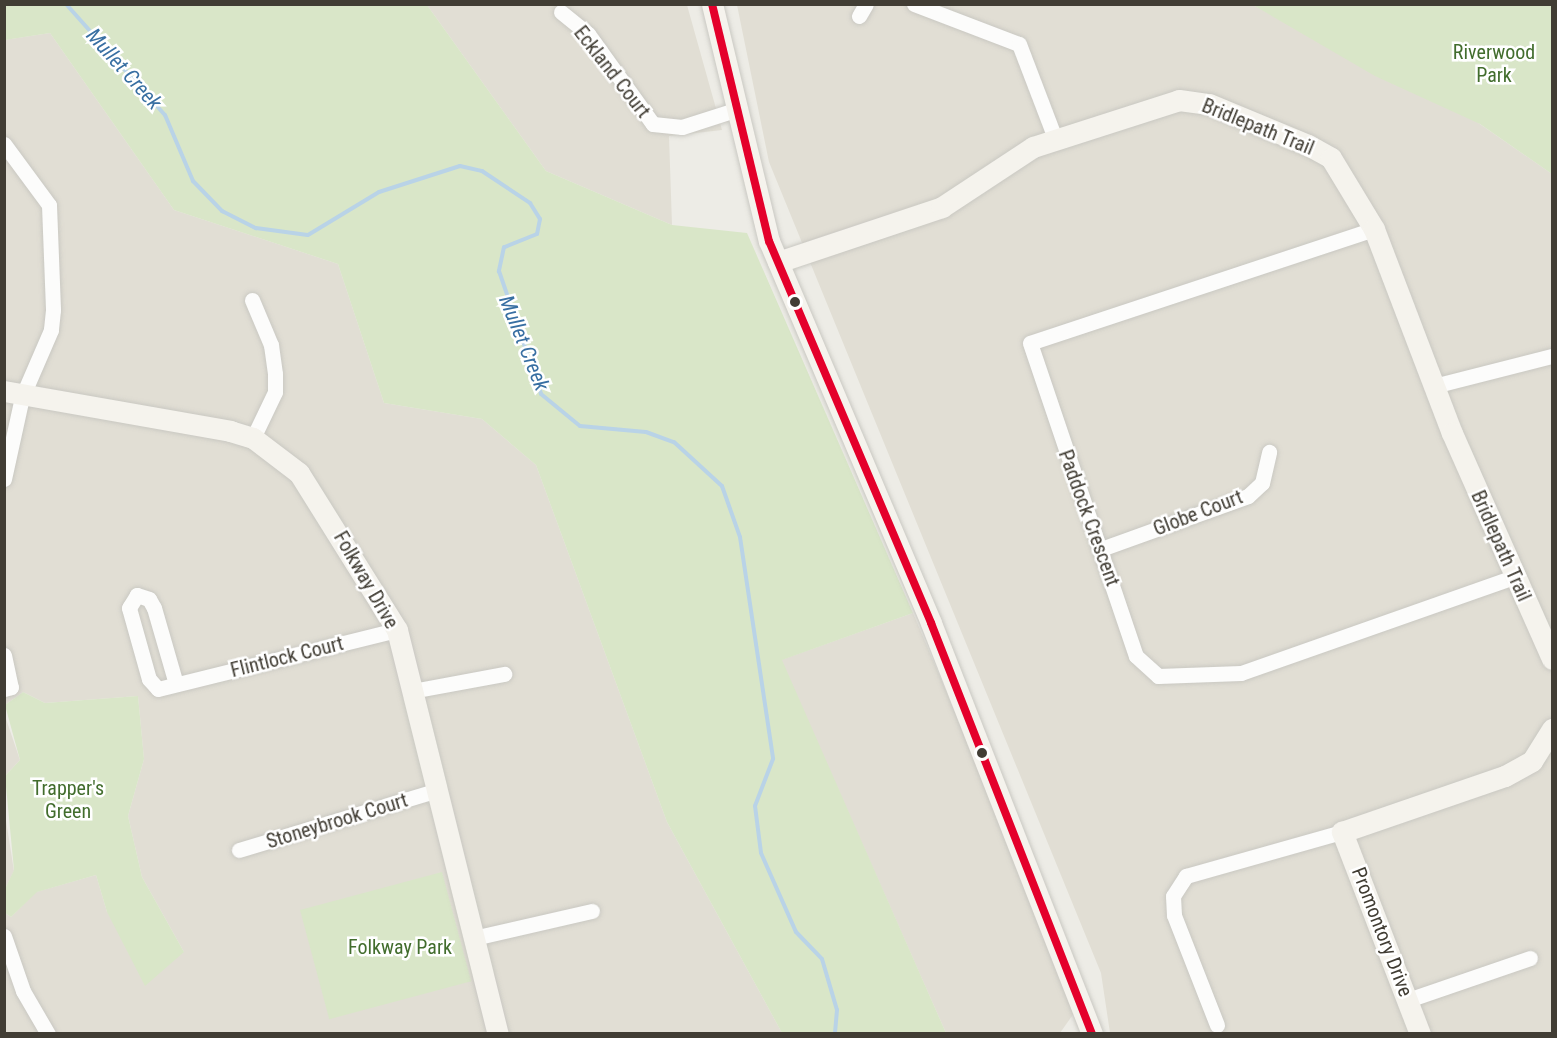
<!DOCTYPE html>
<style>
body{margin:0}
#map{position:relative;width:1557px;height:1038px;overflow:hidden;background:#edece6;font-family:"Roboto Condensed",sans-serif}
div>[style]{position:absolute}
.residential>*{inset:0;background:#e1ded4}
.green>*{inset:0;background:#d9e6c8;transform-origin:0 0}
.stream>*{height:4px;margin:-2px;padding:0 2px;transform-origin:2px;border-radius:2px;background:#b9d3e7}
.roads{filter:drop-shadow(0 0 2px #c9c8c2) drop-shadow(0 0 2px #c9c8c2)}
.street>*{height:15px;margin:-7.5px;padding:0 7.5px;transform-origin:7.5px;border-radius:7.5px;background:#fcfcfb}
.secondary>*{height:21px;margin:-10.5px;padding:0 10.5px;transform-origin:10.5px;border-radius:10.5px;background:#f5f3ed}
.bus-1>*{height:8px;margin:-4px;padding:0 4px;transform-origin:4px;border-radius:4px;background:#e4002b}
.dots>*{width:16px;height:16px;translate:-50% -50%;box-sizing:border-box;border:3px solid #fff;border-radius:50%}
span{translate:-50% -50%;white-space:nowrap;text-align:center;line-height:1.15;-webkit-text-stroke:5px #fff;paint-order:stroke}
.park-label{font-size:20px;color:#426d2d}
.street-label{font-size:20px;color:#413d34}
.water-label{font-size:21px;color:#386fa2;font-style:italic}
.frame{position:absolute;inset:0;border:6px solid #413d34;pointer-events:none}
</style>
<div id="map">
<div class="residential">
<div style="clip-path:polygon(427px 5px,687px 5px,722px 130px,669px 136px,672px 225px,546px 171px)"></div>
<div style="clip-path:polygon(737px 5px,1253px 5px,1474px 120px,1552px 174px,1552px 1033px,1110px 1033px,1101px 973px,769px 162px)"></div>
<div style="clip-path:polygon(50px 33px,174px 210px,338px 264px,384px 403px,482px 419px,536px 465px,667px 822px,782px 1033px,5px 1033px,5px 913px,11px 917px,36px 892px,96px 875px,107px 912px,184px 952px,142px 877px,128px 816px,144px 759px,138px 696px,45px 703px,23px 692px,5px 705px,4px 40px)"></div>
<div style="clip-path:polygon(913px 613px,1079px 1006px,1060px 1033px,946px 1033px,781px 660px)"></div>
<div style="clip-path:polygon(4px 713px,20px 760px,5px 776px,4px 776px)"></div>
<div style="clip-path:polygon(5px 814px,14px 871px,5px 889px)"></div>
</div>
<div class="green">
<div style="clip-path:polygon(4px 5px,427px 5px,546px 171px,672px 225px,747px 233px,913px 613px,782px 660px,946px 1033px,782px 1033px,667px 822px,536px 465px,482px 419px,384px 403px,338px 264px,174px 210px,50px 33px,5px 40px)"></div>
<div style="clip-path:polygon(1253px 5px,1552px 5px,1552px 174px,1480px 124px,1375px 76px)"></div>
<div style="clip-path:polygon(23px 692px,45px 703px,138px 696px,144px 759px,128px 816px,142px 877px,184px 952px,145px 986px,107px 912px,96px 875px,37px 892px,11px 917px,5px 913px,5px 889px,14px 870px,5px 776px,20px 760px,5px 705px)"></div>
<div style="left:442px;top:872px;width:113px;height:147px;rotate:75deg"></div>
</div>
<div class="stream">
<div style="left:66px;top:4px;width:149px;rotate:48.3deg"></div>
<div style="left:165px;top:115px;width:72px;rotate:67deg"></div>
<div style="left:193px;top:181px;width:42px;rotate:46deg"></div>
<div style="left:222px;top:211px;width:38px;rotate:27deg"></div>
<div style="left:256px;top:228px;width:52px;rotate:7.7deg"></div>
<div style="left:308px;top:235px;width:83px;rotate:-31.2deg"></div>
<div style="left:379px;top:192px;width:85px;rotate:-17.8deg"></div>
<div style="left:460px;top:166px;width:23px;rotate:13deg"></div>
<div style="left:482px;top:171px;width:58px;rotate:33.7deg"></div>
<div style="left:530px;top:203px;width:19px;rotate:58deg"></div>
<div style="left:540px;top:219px;width:15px;rotate:101deg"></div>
<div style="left:537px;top:234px;width:35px;rotate:158deg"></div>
<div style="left:504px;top:247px;width:25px;rotate:102deg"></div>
<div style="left:499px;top:271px;width:130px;rotate:71.1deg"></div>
<div style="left:541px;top:394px;width:50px;rotate:39.4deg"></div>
<div style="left:580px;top:426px;width:66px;rotate:5.2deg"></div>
<div style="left:646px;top:432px;width:30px;rotate:20deg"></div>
<div style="left:674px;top:442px;width:65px;rotate:42.5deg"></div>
<div style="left:722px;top:486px;width:54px;rotate:70.6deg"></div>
<div style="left:740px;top:537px;width:224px;rotate:81.5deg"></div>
<div style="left:773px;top:759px;width:50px;rotate:111deg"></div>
<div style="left:755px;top:806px;width:47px;rotate:82.7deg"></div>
<div style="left:761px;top:853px;width:86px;rotate:66.1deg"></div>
<div style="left:796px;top:932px;width:37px;rotate:46deg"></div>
<div style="left:822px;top:959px;width:53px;rotate:73.6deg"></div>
<div style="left:837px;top:1010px;width:24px;rotate:95deg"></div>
</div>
<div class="roads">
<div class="street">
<div style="left:914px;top:4px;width:112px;rotate:20.9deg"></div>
<div style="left:1019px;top:44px;width:104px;rotate:69.1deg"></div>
<div style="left:561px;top:12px;width:35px;rotate:39deg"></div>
<div style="left:588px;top:34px;width:111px;rotate:54.2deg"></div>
<div style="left:653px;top:124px;width:29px;rotate:6deg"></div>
<div style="left:682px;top:127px;width:56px;rotate:-17.8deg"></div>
<div style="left:859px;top:16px;width:14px;rotate:-60deg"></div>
<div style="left:4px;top:144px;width:76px;rotate:53.6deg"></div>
<div style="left:49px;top:205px;width:105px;rotate:87.8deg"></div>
<div style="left:53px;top:310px;width:20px;rotate:96deg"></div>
<div style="left:51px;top:330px;width:73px;rotate:113.4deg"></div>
<div style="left:22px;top:397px;width:84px;rotate:102.4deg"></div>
<div style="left:1374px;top:229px;width:362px;rotate:161.7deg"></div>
<div style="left:1030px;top:343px;width:330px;rotate:71.3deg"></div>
<div style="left:1136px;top:656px;width:30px;rotate:42deg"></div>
<div style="left:1158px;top:676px;width:83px;rotate:-2.1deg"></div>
<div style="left:1241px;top:673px;width:288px;rotate:-19.4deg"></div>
<div style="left:252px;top:300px;width:49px;rotate:67.1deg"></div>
<div style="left:271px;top:345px;width:29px;rotate:82deg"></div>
<div style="left:275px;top:374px;width:18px;rotate:90deg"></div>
<div style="left:275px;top:392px;width:51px;rotate:115.6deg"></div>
<div style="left:1434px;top:386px;width:122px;rotate:-14.3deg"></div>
<div style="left:1101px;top:549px;width:156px;rotate:-19.8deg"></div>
<div style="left:1248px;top:496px;width:19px;rotate:-43deg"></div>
<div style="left:1262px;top:483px;width:32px;rotate:-77deg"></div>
<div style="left:4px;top:655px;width:33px;rotate:78deg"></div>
<div style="left:11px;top:687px;width:7px;rotate:164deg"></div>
<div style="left:176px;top:684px;width:79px;rotate:-106.1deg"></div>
<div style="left:154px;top:608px;width:10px;rotate:-119deg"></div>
<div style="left:149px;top:599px;width:13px;rotate:-162deg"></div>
<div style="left:137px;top:595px;width:15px;rotate:122deg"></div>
<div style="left:129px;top:608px;width:74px;rotate:74.3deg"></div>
<div style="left:149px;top:679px;width:13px;rotate:48deg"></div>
<div style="left:158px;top:689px;width:246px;rotate:-13.9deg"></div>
<div style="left:412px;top:691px;width:94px;rotate:-10.5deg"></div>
<div style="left:239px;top:850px;width:205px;rotate:-16.8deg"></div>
<div style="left:4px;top:936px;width:58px;rotate:70.9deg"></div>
<div style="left:23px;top:991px;width:50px;rotate:59.8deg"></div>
<div style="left:474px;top:938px;width:121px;rotate:-12.9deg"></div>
<div style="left:1408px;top:1000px;width:129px;rotate:-19deg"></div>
<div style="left:1217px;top:1025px;width:118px;rotate:-111.4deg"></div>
<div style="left:1174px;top:915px;width:19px;rotate:-93deg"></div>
<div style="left:1173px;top:896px;width:24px;rotate:-57deg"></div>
<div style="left:1186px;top:876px;width:162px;rotate:-15.8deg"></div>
</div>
<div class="secondary">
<div style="left:712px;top:4px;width:244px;rotate:76.5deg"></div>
<div style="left:769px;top:241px;width:415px;rotate:67deg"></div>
<div style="left:931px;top:623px;width:441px;rotate:68.6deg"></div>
<div style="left:778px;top:262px;width:173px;rotate:-18.5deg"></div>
<div style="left:942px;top:207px;width:109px;rotate:-33.4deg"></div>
<div style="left:1033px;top:147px;width:153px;rotate:-17.8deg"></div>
<div style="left:1179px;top:100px;width:30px;rotate:8deg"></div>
<div style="left:1209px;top:104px;width:107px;rotate:22.5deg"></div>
<div style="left:1308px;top:145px;width:26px;rotate:29deg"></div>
<div style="left:1331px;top:158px;width:83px;rotate:58.8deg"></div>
<div style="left:1374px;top:229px;width:218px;rotate:69.1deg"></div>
<div style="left:1452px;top:433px;width:247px;rotate:66.1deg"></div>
<div style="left:4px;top:391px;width:230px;rotate:10deg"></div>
<div style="left:230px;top:431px;width:24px;rotate:17deg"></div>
<div style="left:253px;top:438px;width:58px;rotate:37.3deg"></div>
<div style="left:299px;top:473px;width:185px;rotate:58deg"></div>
<div style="left:397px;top:630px;width:416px;rotate:76deg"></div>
<div style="left:1420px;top:1034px;width:217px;rotate:-111.1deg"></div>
<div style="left:1342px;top:832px;width:172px;rotate:-19deg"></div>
<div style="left:1505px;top:776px;width:31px;rotate:-29deg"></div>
<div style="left:1532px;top:761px;width:38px;rotate:-58deg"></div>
</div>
</div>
<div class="bus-1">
<div style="left:712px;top:4px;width:244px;rotate:76.5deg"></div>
<div style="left:769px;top:241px;width:415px;rotate:67deg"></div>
<div style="left:931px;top:623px;width:441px;rotate:68.6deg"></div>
</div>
<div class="dots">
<div style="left:795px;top:302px;background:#413d34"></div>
<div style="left:982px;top:753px;background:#413d34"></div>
</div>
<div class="park-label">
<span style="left:1494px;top:64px">Riverwood<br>Park</span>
<span style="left:68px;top:800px">Trapper's<br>Green</span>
<span style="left:400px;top:947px">Folkway Park</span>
</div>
<div class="street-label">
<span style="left:612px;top:72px;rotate:52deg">Eckland Court</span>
<span style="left:1258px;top:127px;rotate:22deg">Bridlepath Trail</span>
<span style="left:1198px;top:513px;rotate:-21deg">Globe Court</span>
<span style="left:1089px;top:518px;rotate:70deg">Paddock Crescent</span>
<span style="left:1501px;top:546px;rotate:66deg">Bridlepath Trail</span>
<span style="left:366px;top:580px;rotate:60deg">Folkway Drive</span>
<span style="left:287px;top:657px;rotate:-14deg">Flintlock Court</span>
<span style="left:337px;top:821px;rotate:-17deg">Stoneybrook Court</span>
<span style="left:1382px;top:932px;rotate:69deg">Promontory Drive</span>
</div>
<div class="water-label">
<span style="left:124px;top:69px;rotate:48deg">Mullet Creek</span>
<span style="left:524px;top:343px;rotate:68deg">Mullet Creek</span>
</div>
<div class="frame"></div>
</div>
